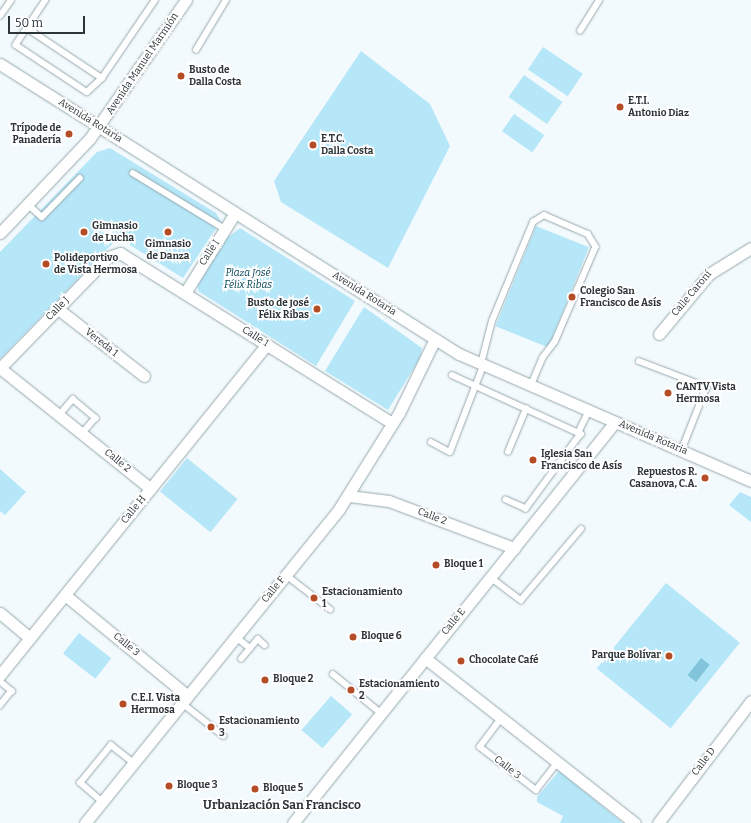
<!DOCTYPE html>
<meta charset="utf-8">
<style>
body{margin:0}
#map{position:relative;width:751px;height:823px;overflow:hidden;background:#f3fafd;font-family:Bitter,serif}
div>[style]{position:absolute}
.green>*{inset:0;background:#b5e7f8;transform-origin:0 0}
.water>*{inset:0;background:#82c5db;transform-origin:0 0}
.roads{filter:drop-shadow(0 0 1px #96a8ae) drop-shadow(0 0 1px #96a8ae)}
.service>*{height:5.5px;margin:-2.75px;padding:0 2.75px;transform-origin:2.75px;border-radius:2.75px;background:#fff}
.minor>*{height:11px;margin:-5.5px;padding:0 5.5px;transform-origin:5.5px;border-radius:5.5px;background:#fff}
.dots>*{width:11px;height:11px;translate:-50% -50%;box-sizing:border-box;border:2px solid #fff;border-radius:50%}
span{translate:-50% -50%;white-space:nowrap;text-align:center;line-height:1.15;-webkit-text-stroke:3.5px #fff;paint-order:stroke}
.street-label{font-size:10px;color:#2e3538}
.poi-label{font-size:10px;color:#2e3538;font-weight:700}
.left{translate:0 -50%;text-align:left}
.right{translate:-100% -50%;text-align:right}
.park-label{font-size:10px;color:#034252;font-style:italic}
.quarter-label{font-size:12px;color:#2e3538;font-weight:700}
.scale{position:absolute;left:8px;top:16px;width:77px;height:18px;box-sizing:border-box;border:2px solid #2e3538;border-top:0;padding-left:5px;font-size:12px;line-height:14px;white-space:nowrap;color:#2e3538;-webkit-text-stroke:3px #fff;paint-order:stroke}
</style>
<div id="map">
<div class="green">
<div style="left:543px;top:47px;width:48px;height:27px;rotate:34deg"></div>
<div style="clip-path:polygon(361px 51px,430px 104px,450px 146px,388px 268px,281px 202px,274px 181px)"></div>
<div style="left:524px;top:75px;width:47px;height:27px;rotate:35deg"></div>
<div style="left:514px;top:114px;width:37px;height:21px;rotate:35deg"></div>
<div style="clip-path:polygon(110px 148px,216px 213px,221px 221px,183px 278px,125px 242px,113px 243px,0 359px,0 252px,97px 152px)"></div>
<div style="left:536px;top:226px;width:57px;height:108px;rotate:22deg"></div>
<div style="clip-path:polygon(240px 228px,355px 301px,316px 366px,198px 291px,198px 284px,227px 238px)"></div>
<div style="clip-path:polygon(364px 307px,422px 348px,420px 358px,388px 410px,325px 371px)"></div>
<div style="left:187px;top:458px;width:65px;height:43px;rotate:39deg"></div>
<div style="clip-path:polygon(0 469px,26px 492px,5px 515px,0 511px)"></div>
<div style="clip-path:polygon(740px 492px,751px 497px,751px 522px,729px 505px)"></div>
<div style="left:666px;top:583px;width:95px;height:110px;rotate:39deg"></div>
<div style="left:79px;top:633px;width:41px;height:26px;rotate:38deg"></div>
<div style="left:331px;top:696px;width:28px;height:45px;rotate:41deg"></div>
<div style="clip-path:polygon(559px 771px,623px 823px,560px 823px,563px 816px,537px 802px,537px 797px)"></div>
</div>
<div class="water">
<div style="left:701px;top:658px;width:11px;height:22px;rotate:38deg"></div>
</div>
<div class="roads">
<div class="service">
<div style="left:46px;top:0;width:54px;rotate:123.7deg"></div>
<div style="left:16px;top:45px;width:85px;rotate:33.5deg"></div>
<div style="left:87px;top:92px;width:21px;rotate:-43deg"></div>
<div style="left:102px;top:78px;width:94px;rotate:-55.8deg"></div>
<div style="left:0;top:16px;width:19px;rotate:-55deg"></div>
<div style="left:27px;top:28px;width:90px;rotate:33.7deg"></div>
<div style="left:580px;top:31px;width:36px;rotate:-58deg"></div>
<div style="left:196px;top:50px;width:58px;rotate:-59deg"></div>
<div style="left:133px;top:173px;width:108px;rotate:31.3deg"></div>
<div style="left:28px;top:204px;width:19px;rotate:43deg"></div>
<div style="left:42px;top:217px;width:54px;rotate:-45.7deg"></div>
<div style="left:639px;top:361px;width:73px;rotate:20.9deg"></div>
<div style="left:707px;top:387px;width:68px;rotate:111.6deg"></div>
<div style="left:481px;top:364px;width:44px;rotate:-75.7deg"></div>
<div style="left:492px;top:321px;width:107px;rotate:-67.5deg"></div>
<div style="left:533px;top:222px;width:13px;rotate:-32deg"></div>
<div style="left:544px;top:215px;width:48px;rotate:23.4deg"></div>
<div style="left:588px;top:234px;width:15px;rotate:58deg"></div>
<div style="left:596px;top:247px;width:103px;rotate:113.3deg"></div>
<div style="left:555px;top:342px;width:20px;rotate:127deg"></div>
<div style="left:543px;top:358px;width:30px;rotate:113deg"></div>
<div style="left:452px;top:375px;width:142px;rotate:24.6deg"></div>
<div style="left:581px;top:434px;width:93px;rotate:126.3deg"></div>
<div style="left:526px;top:509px;width:22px;rotate:-156deg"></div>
<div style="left:59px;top:415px;width:21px;rotate:-49deg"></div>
<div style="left:73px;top:399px;width:30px;rotate:40deg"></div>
<div style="left:96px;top:418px;width:21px;rotate:131deg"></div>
<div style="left:578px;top:433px;width:25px;rotate:-64deg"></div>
<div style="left:431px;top:442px;width:21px;rotate:28deg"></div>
<div style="left:450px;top:452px;width:92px;rotate:-69deg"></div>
<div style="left:508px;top:452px;width:47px;rotate:-67.3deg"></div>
<div style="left:286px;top:575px;width:56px;rotate:37.7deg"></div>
<div style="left:490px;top:577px;width:39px;rotate:37deg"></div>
<div style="left:521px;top:600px;width:93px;rotate:-49.8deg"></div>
<div style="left:236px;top:637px;width:18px;rotate:38deg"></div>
<div style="left:241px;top:659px;width:26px;rotate:-50deg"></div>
<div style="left:258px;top:639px;width:9px;rotate:41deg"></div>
<div style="left:333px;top:674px;width:62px;rotate:39.1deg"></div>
<div style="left:0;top:681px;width:16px;rotate:40deg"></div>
<div style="left:12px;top:691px;width:19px;rotate:129deg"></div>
<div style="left:182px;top:703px;width:53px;rotate:38.2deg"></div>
<div style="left:502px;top:718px;width:36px;rotate:127deg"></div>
<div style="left:480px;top:747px;width:71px;rotate:37.5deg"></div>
<div style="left:536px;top:790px;width:36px;rotate:-52deg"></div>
<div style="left:102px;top:802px;width:29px;rotate:-139deg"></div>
<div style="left:80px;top:783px;width:49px;rotate:-50.8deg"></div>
<div style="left:111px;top:745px;width:29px;rotate:38deg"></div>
</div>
<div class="minor">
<div style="left:0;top:64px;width:543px;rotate:32.29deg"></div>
<div style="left:459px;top:354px;width:318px;rotate:23.5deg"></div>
<div style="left:0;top:233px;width:131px;rotate:-46.5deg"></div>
<div style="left:90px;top:138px;width:168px;rotate:-55.2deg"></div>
<div style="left:185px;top:293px;width:94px;rotate:-58deg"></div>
<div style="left:58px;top:309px;width:109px;rotate:37.9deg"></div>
<div style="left:659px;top:334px;width:78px;rotate:-50.2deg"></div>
<div style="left:709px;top:274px;width:49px;rotate:-31.8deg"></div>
<div style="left:0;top:368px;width:155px;rotate:-45.8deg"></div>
<div style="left:108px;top:257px;width:13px;rotate:-18deg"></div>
<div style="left:120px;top:253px;width:321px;rotate:32deg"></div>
<div style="left:0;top:368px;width:193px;rotate:38.7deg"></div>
<div style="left:349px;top:496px;width:40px;rotate:7.1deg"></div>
<div style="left:389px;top:501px;width:134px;rotate:20.6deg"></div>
<div style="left:65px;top:595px;width:159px;rotate:39.4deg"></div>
<div style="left:0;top:613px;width:39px;rotate:40deg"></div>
<div style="left:425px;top:658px;width:267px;rotate:38.2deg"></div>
<div style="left:0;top:675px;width:425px;rotate:-51.1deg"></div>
<div style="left:85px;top:823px;width:404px;rotate:-51deg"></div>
<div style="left:339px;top:509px;width:113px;rotate:-58deg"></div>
<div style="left:399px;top:413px;width:82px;rotate:-64.1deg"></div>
<div style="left:293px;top:823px;width:514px;rotate:-51.24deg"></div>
<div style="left:658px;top:823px;width:153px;rotate:-52.7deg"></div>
</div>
</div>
<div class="dots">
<div style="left:181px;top:76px;background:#b44d25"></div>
<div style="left:620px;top:107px;background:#b44d25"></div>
<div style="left:69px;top:134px;background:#b44d25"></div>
<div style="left:313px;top:145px;background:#b44d25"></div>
<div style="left:84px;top:232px;background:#b44d25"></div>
<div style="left:168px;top:232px;background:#b44d25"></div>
<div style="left:46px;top:264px;background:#b44d25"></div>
<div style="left:572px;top:297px;background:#b44d25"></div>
<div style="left:317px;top:309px;background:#b44d25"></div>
<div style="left:668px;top:393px;background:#b44d25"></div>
<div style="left:533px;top:460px;background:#b44d25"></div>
<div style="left:705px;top:478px;background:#b44d25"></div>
<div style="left:436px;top:565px;background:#b44d25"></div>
<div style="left:314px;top:598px;background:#b44d25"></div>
<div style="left:353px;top:637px;background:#b44d25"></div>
<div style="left:669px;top:656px;background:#b44d25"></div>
<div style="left:461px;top:661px;background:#b44d25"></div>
<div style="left:265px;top:680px;background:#b44d25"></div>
<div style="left:351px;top:690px;background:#b44d25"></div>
<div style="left:123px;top:704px;background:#b44d25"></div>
<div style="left:211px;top:727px;background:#b44d25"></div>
<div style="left:169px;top:786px;background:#b44d25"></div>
<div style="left:255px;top:789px;background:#b44d25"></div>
</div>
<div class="street-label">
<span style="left:143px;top:64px;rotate:-56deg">Avenida Manuel Marmión</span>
<span style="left:90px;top:121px;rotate:32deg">Avenida Rotaria</span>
<span style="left:210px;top:253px;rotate:-57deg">Calle I</span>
<span style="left:364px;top:294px;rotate:32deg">Avenida Rotaria</span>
<span style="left:692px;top:294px;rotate:-50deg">Calle Caroní</span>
<span style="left:58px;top:309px;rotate:-46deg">Calle J</span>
<span style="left:255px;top:337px;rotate:32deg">Calle 1</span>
<span style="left:101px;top:343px;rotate:38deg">Vereda 1</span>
<span style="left:653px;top:438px;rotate:23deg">Avenida Rotaria</span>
<span style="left:117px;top:461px;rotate:39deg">Calle 2</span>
<span style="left:134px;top:510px;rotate:-51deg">Calle H</span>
<span style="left:432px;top:517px;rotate:21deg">Calle 2</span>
<span style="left:274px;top:590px;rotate:-51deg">Calle F</span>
<span style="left:454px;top:622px;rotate:-51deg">Calle E</span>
<span style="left:126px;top:645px;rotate:39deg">Calle 3</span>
<span style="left:704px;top:762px;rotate:-53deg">Calle D</span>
<span style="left:507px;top:768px;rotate:38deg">Calle 3</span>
</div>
<div class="poi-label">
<span class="left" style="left:189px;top:76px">Busto de<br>Dalla Costa</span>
<span class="left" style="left:628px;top:107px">E.T.I.<br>Antonio Diaz</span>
<span class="right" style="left:61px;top:134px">Trípode de<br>Panadería</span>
<span class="left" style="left:321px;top:145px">E.T.C.<br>Dalla Costa</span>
<span class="left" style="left:92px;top:232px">Gimnasio<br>de Lucha</span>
<span style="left:168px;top:250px">Gimnasio<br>de Danza</span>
<span class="left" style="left:54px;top:264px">Polideportivo<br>de Vista Hermosa</span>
<span class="left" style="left:580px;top:297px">Colegio San<br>Francisco de Asís</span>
<span class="right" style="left:309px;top:309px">Busto de José<br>Félix Ribas</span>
<span class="left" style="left:676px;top:393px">CANTV Vista<br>Hermosa</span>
<span class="left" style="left:541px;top:460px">Iglesia San<br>Francisco de Asís</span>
<span class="right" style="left:697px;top:478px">Repuestos R.<br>Casanova, C.A.</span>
<span class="left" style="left:444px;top:565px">Bloque 1</span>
<span class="left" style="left:322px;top:598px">Estacionamiento<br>1</span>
<span class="left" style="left:361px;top:637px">Bloque 6</span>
<span class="right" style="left:661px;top:656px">Parque Bolívar</span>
<span class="left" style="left:469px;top:661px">Chocolate Café</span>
<span class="left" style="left:273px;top:680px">Bloque 2</span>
<span class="left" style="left:359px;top:690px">Estacionamiento<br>2</span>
<span class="left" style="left:131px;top:704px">C.E.I. Vista<br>Hermosa</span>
<span class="left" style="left:219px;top:727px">Estacionamiento<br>3</span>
<span class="left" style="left:177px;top:786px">Bloque 3</span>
<span class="left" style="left:263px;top:789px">Bloque 5</span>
</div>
<div class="park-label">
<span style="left:248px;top:279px">Plaza José<br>Félix Ribas</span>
</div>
<div class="quarter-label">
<span style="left:282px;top:806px">Urbanización San Francisco</span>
</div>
<div class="scale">50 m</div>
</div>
